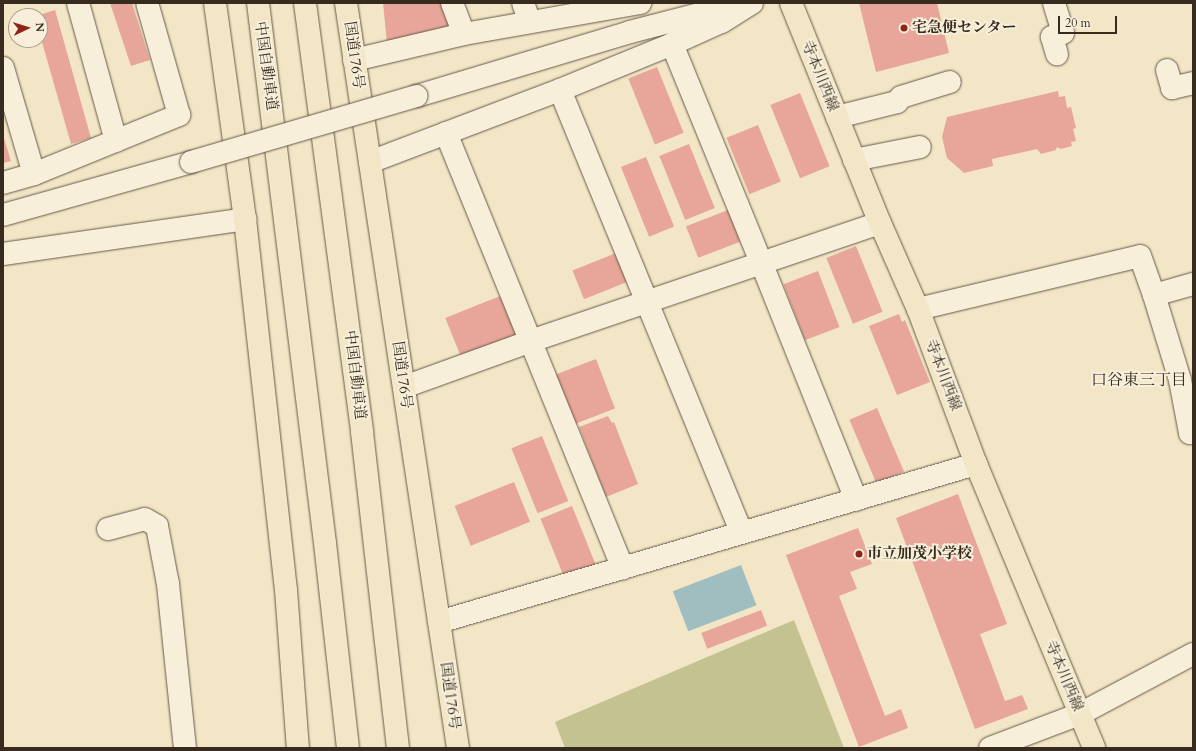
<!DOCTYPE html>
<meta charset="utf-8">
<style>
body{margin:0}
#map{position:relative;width:1196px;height:751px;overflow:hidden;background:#f2e6c6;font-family:Cardo,"Noto Serif JP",serif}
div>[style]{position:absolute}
.green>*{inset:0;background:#c3c290}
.water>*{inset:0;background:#a0bdbf;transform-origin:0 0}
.building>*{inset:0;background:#e7a699;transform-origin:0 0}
.roads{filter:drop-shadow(0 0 1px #665948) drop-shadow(0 0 1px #665948)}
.minor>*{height:22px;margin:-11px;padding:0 11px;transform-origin:11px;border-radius:11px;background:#f7efda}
.major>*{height:22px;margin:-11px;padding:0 11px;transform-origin:11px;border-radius:11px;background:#f2e6c6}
.highway>*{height:22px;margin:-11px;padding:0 11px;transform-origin:11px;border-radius:11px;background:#f2e6c6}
.bridges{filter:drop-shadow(0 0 1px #665948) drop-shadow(0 0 1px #665948)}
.minor-bridge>*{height:22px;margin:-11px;padding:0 11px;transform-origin:11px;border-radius:11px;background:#f7efda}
.dots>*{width:11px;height:11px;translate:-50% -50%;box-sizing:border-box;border:2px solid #f7efda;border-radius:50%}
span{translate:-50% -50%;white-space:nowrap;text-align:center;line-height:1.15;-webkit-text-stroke:4px #f7efda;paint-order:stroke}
.poi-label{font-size:15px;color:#372a1e;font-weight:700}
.left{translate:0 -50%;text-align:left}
.street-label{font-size:15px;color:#372a1e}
.neighbourhood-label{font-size:16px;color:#372a1e}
.frame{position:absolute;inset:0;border:4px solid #372a1e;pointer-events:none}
.north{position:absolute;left:8px;top:8px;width:40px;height:40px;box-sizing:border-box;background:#f7efda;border:1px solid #aaa08f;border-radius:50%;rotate:86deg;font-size:11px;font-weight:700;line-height:16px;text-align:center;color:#372a1e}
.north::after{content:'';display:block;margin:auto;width:14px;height:18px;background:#8f2418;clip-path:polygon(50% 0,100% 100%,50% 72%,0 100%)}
.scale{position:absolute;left:1058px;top:16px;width:59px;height:18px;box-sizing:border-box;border:2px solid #372a1e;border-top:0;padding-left:5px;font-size:12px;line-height:14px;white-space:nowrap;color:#372a1e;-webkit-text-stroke:3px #f7efda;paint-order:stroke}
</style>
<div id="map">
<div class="green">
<div style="clip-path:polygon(794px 620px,844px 748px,565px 748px,555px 722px)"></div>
</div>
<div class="water">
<div style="left:741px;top:565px;width:43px;height:73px;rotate:69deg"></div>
</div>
<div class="building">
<div style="clip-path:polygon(110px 3px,132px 3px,150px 60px,131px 66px)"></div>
<div style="clip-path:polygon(383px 3px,443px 3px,453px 27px,387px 43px)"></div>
<div style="clip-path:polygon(859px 3px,937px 3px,949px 53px,876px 72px)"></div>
<div style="clip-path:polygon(55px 10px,91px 138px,71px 144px,40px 35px,40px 16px,36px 16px)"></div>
<div style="left:657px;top:67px;width:71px;height:31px;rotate:68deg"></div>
<div style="clip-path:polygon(1058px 91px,1059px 97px,1065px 96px,1067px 108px,1071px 107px,1076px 128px,1073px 129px,1076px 141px,1071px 142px,1072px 146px,1061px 149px,1057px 147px,1056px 150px,1041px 154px,1037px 149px,992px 159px,993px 166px,964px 173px,947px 158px,942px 137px,947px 117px)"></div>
<div style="left:800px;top:93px;width:79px;height:32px;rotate:68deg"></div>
<div style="left:758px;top:125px;width:61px;height:34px;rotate:68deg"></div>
<div style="clip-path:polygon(3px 135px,11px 161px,3px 163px)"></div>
<div style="left:689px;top:144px;width:69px;height:32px;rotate:68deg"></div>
<div style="left:646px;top:157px;width:75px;height:27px;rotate:68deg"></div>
<div style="left:728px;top:210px;width:34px;height:45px;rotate:69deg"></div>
<div style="left:856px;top:246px;width:71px;height:32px;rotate:68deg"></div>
<div style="left:616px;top:253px;width:31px;height:47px;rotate:68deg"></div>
<div style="left:818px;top:271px;width:60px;height:37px;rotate:69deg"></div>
<div style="left:500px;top:296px;width:45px;height:59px;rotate:68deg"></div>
<div style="clip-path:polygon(899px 314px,902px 322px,905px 320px,930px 382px,897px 395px,869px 326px)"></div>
<div style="left:596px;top:359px;width:53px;height:48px;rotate:69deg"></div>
<div style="left:877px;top:408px;width:69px;height:30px;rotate:67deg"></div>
<div style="clip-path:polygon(608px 416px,612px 423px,614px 422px,638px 484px,606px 497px,579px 427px)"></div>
<div style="left:542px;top:436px;width:70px;height:33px;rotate:68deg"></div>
<div style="left:514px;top:482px;width:43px;height:64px;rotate:68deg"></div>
<div style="clip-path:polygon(958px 494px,1007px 624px,980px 634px,1005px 701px,1022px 695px,1028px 709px,975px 729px,896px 518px)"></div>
<div style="left:572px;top:506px;width:66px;height:34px;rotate:68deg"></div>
<div style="clip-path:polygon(858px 528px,872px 564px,850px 572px,857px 589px,839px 596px,885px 716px,901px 709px,908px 728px,859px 747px,786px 555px)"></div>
<div style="left:761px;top:610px;width:17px;height:64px;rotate:69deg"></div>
</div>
<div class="roads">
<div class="minor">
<div style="left:78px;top:3px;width:143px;rotate:74.6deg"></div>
<div style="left:452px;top:3px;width:33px;rotate:69deg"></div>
<div style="left:523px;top:3px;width:20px;rotate:70deg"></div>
<div style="left:752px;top:3px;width:36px;rotate:148deg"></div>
<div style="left:721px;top:22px;width:54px;rotate:155.8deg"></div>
<div style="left:672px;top:44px;width:235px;rotate:67.8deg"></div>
<div style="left:761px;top:262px;width:256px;rotate:68.2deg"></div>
<div style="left:1054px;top:3px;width:31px;rotate:73deg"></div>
<div style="left:1063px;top:33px;width:12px;rotate:160deg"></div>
<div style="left:1052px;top:37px;width:18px;rotate:74deg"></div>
<div style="left:354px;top:60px;width:113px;rotate:-13.3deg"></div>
<div style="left:464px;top:34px;width:179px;rotate:-10deg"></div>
<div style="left:3px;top:68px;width:110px;rotate:73.7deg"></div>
<div style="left:34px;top:174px;width:157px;rotate:-22.1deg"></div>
<div style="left:179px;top:115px;width:116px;rotate:-105.9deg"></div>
<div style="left:1167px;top:70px;width:19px;rotate:74deg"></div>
<div style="left:1172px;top:88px;width:22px;rotate:-13deg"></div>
<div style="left:560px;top:90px;width:478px;rotate:67.7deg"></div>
<div style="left:417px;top:96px;width:222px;rotate:-16.7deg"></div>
<div style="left:630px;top:32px;width:107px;rotate:-14.6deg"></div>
<div style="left:837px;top:117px;width:62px;rotate:-14deg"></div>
<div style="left:897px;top:102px;width:6px;rotate:-51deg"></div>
<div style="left:901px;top:97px;width:51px;rotate:-17deg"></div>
<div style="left:446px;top:133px;width:470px;rotate:67.9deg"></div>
<div style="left:854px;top:160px;width:67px;rotate:-11.1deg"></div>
<div style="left:370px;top:162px;width:203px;rotate:-20.8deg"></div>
<div style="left:560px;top:90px;width:121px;rotate:-22.3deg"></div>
<div style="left:3px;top:183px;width:32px;rotate:-16deg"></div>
<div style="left:3px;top:215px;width:195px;rotate:-15.7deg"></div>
<div style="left:3px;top:254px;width:245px;rotate:-8.2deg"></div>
<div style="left:1154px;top:295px;width:89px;rotate:73deg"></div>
<div style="left:1180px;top:380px;width:54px;rotate:79.3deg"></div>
<div style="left:1190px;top:433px;width:3px;rotate:-18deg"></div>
<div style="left:918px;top:309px;width:228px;rotate:-13.4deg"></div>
<div style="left:1140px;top:256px;width:41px;rotate:70.3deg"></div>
<div style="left:1154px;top:295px;width:41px;rotate:-15.8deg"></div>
<div style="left:404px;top:387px;width:135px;rotate:-19.9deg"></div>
<div style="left:531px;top:341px;width:368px;rotate:-18.7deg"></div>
<div style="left:108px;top:529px;width:38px;rotate:-15deg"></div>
<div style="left:145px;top:519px;width:14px;rotate:30deg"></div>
<div style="left:157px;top:526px;width:59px;rotate:79.3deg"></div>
<div style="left:168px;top:584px;width:165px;rotate:84.1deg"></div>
<div style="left:439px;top:622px;width:560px;rotate:-16.4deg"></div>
<div style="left:990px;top:748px;width:96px;rotate:-20.7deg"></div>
<div style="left:1080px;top:714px;width:128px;rotate:-28deg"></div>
</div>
<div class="major">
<div style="left:791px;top:3px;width:237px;rotate:68deg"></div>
<div style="left:880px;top:223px;width:94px;rotate:66.2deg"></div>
<div style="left:918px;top:309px;width:165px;rotate:69.5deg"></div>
<div style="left:976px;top:464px;width:308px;rotate:67.4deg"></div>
</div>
<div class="highway">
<div style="left:215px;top:3px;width:218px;rotate:82.1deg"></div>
<div style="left:245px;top:219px;width:373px;rotate:83.7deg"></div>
<div style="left:286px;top:590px;width:158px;rotate:85.7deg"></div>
<div style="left:258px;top:3px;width:544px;rotate:82.93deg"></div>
<div style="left:325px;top:543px;width:206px;rotate:83.6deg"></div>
<div style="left:305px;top:3px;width:433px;rotate:82.4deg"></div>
<div style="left:362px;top:432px;width:318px;rotate:83.5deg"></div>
<div style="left:346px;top:3px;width:753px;rotate:81.45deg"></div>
</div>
</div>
<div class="bridges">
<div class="minor-bridge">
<div style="left:191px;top:162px;width:235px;rotate:-16.3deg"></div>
</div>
</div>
<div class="dots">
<div style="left:904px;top:28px;background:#8f2418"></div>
<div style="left:859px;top:554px;background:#8f2418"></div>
</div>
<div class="poi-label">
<span class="left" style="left:912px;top:28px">宅急便センター</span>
<span class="left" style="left:867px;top:554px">市立加茂小学校</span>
</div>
<div class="street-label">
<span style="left:354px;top:55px;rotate:82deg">国道176号</span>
<span style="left:266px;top:66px;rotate:82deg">中国自動車道</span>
<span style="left:820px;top:76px;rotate:68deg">寺本川西線</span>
<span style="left:355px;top:375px;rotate:83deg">中国自動車道</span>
<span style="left:402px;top:375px;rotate:82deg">国道176号</span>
<span style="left:943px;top:375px;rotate:69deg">寺本川西線</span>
<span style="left:1064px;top:676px;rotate:67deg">寺本川西線</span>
<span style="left:450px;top:696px;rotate:82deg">国道176号</span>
</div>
<div class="neighbourhood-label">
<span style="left:1139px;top:380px">口谷東三丁目</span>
</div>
<div class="frame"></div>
<div class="north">N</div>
<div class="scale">20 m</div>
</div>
